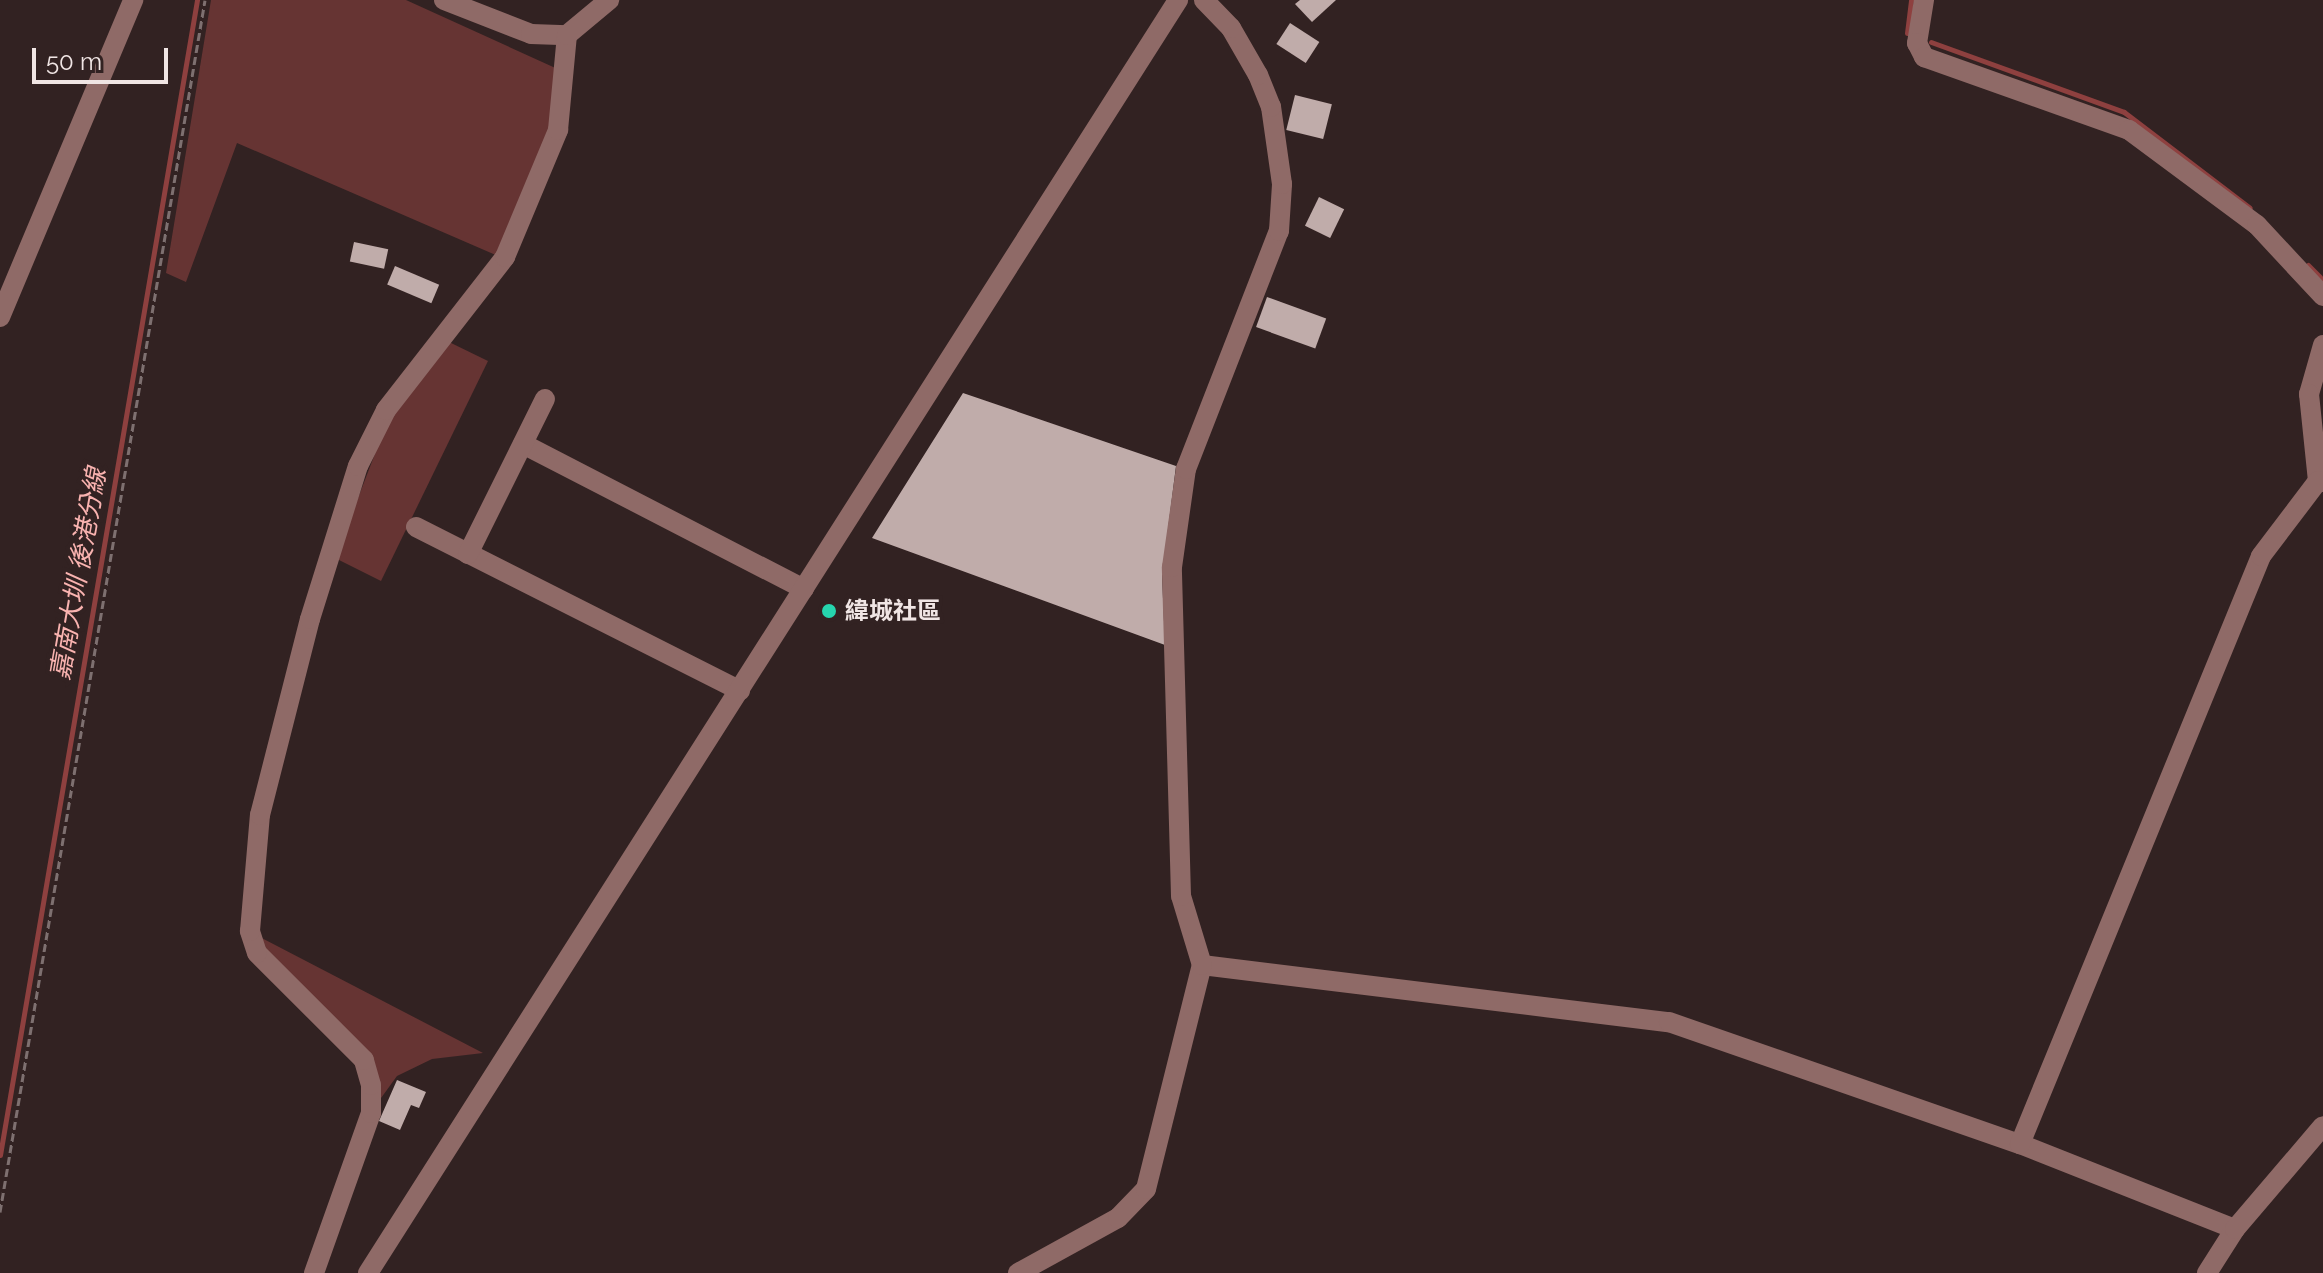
<!DOCTYPE html>
<meta charset="utf-8">
<style>
body{margin:0}
#map{position:relative;width:2323px;height:1273px;overflow:hidden;background:#322222;font-family:Raleway,"Noto Sans TC",sans-serif}
div>[style]{position:absolute}
.green>*{inset:0;background:#663433}
.stream>*{height:5px;margin:-2.5px;padding:0 2.5px;transform-origin:2.5px;border-radius:2.5px;background:#8e403f}
.building>*{inset:0;background:#c0acaa;transform-origin:0 0}
.path>*{height:3px;margin-top:-1.5px;transform-origin:0;background:repeating-linear-gradient(90deg,#7e7070 0 8px,transparent 0 12px)}
.minor>*{height:20px;margin:-10px;padding:0 10px;transform-origin:10px;border-radius:10px;background:#8f6a67}
.dots>*{width:22px;height:22px;translate:-50% -50%;box-sizing:border-box;border:4px solid #322222;border-radius:50%}
span{translate:-50% -50%;white-space:nowrap;text-align:center;line-height:1.15;-webkit-text-stroke:8px #322222;paint-order:stroke}
.poi-label{font-size:24px;color:#f0e5e4;font-weight:700}
.left{translate:0 -50%;text-align:left}
.water-label{font-size:26px;color:#f9b3b0;font-style:italic}
.scale{position:absolute;left:32px;top:48px;width:136px;height:36px;box-sizing:border-box;border:4px solid #f0e5e4;border-top:0;padding-left:10px;font-size:24px;line-height:28px;white-space:nowrap;color:#f0e5e4;-webkit-text-stroke:6px #322222;paint-order:stroke}
</style>
<div id="map">
<div class="green">
<div style="clip-path:polygon(211px 0,406px 0,562px 71px,541px 170px,498px 256px,237px 143px,186px 282px,166px 273px)"></div>
<div style="clip-path:polygon(449px 342px,488px 361px,381px 581px,335px 558px,391px 412px)"></div>
<div style="clip-path:polygon(254px 934px,483px 1053px,432px 1059px,397px 1076px,376px 1105px,377px 1084px,260px 951px)"></div>
</div>
<div class="stream">
<div style="left:1907px;top:33px;width:33px;rotate:-83deg"></div>
<div style="left:1931px;top:42px;width:205px;rotate:19.9deg"></div>
<div style="left:2124px;top:112px;width:158px;rotate:37.3deg"></div>
<div style="left:2308px;top:265px;width:21px;rotate:45deg"></div>
<div style="left:0;top:1155px;width:1172px;rotate:-80.32deg"></div>
</div>
<div class="building">
<div style="clip-path:polygon(1300px 0,1336px 0,1312px 22px,1295px 4px)"></div>
<div style="left:1290px;top:23px;width:35px;height:25px;rotate:33deg"></div>
<div style="left:1295px;top:95px;width:38px;height:36px;rotate:14deg"></div>
<div style="left:1319px;top:197px;width:28px;height:32px;rotate:26deg"></div>
<div style="left:354px;top:242px;width:35px;height:20px;rotate:12deg"></div>
<div style="left:395px;top:266px;width:48px;height:20px;rotate:23deg"></div>
<div style="left:1267px;top:297px;width:63px;height:32px;rotate:20deg"></div>
<div style="clip-path:polygon(963px 393px,1176px 466px,1162px 576px,1165px 645px,872px 538px)"></div>
<div style="clip-path:polygon(397px 1080px,426px 1092px,419px 1108px,411px 1105px,400px 1130px,379px 1121px)"></div>
</div>
<div class="path">
<div style="left:0;top:1212px;width:1229px;rotate:-80.4deg"></div>
</div>
<div class="minor">
<div style="left:444px;top:0;width:93px;rotate:21.3deg"></div>
<div style="left:531px;top:34px;width:36px;rotate:2deg"></div>
<div style="left:1924px;top:0;width:44px;rotate:99.2deg"></div>
<div style="left:1917px;top:43px;width:16px;rotate:63deg"></div>
<div style="left:1924px;top:57px;width:218px;rotate:19.6deg"></div>
<div style="left:2129px;top:130px;width:159px;rotate:36.6deg"></div>
<div style="left:2257px;top:225px;width:97px;rotate:47.1deg"></div>
<div style="left:0;top:317px;width:344px;rotate:-67.2deg"></div>
<div style="left:2323px;top:345px;width:51px;rotate:105.9deg"></div>
<div style="left:2309px;top:394px;width:87px;rotate:84.1deg"></div>
<div style="left:2318px;top:481px;width:5px;rotate:11deg"></div>
<div style="left:523px;top:444px;width:316px;rotate:27.3deg"></div>
<div style="left:416px;top:527px;width:363px;rotate:26.8deg"></div>
<div style="left:468px;top:554px;width:173px;rotate:-63.6deg"></div>
<div style="left:1202px;top:965px;width:470px;rotate:7deg"></div>
<div style="left:1669px;top:1022px;width:372px;rotate:19.2deg"></div>
<div style="left:2020px;top:1144px;width:231px;rotate:21.6deg"></div>
<div style="left:2020px;top:1144px;width:635px;rotate:-67.71deg"></div>
<div style="left:2261px;top:556px;width:94px;rotate:-52.8deg"></div>
<div style="left:314px;top:1273px;width:170px;rotate:-70.4deg"></div>
<div style="left:371px;top:1113px;width:28px;rotate:-90deg"></div>
<div style="left:371px;top:1085px;width:26px;rotate:-106deg"></div>
<div style="left:364px;top:1060px;width:151px;rotate:-135deg"></div>
<div style="left:257px;top:953px;width:23px;rotate:-108deg"></div>
<div style="left:250px;top:931px;width:116px;rotate:-85.1deg"></div>
<div style="left:260px;top:815px;width:202px;rotate:-75.7deg"></div>
<div style="left:310px;top:619px;width:160px;rotate:-72.6deg"></div>
<div style="left:358px;top:466px;width:63px;rotate:-63.4deg"></div>
<div style="left:386px;top:410px;width:194px;rotate:-52.1deg"></div>
<div style="left:505px;top:257px;width:138px;rotate:-67.3deg"></div>
<div style="left:558px;top:130px;width:95px;rotate:-84.6deg"></div>
<div style="left:567px;top:35px;width:55px;rotate:-39.8deg"></div>
<div style="left:368px;top:1273px;width:1509px;rotate:-57.53deg"></div>
<div style="left:1018px;top:1273px;width:114px;rotate:-28.8deg"></div>
<div style="left:1118px;top:1218px;width:40px;rotate:-46deg"></div>
<div style="left:1146px;top:1189px;width:231px;rotate:-76deg"></div>
<div style="left:1202px;top:965px;width:72px;rotate:-106.9deg"></div>
<div style="left:1181px;top:896px;width:329px;rotate:-91.6deg"></div>
<div style="left:1172px;top:567px;width:99px;rotate:-81.9deg"></div>
<div style="left:1186px;top:469px;width:256px;rotate:-68.7deg"></div>
<div style="left:1279px;top:231px;width:47px;rotate:-86.3deg"></div>
<div style="left:1282px;top:184px;width:78px;rotate:-98.1deg"></div>
<div style="left:1271px;top:107px;width:35px;rotate:-112deg"></div>
<div style="left:1258px;top:75px;width:54px;rotate:-119.9deg"></div>
<div style="left:1231px;top:28px;width:39px;rotate:-134deg"></div>
<div style="left:2207px;top:1273px;width:52px;rotate:-57.5deg"></div>
<div style="left:2235px;top:1229px;width:135px;rotate:-49.5deg"></div>
</div>
<div class="dots">
<div style="left:829px;top:611px;background:#26d5ae"></div>
</div>
<div class="poi-label">
<span class="left" style="left:845px;top:611px">緯城社區</span>
</div>
<div class="water-label">
<span style="left:79px;top:574px;rotate:-80deg">嘉南大圳 後港分線</span>
</div>
<div class="scale">50 m</div>
</div>
